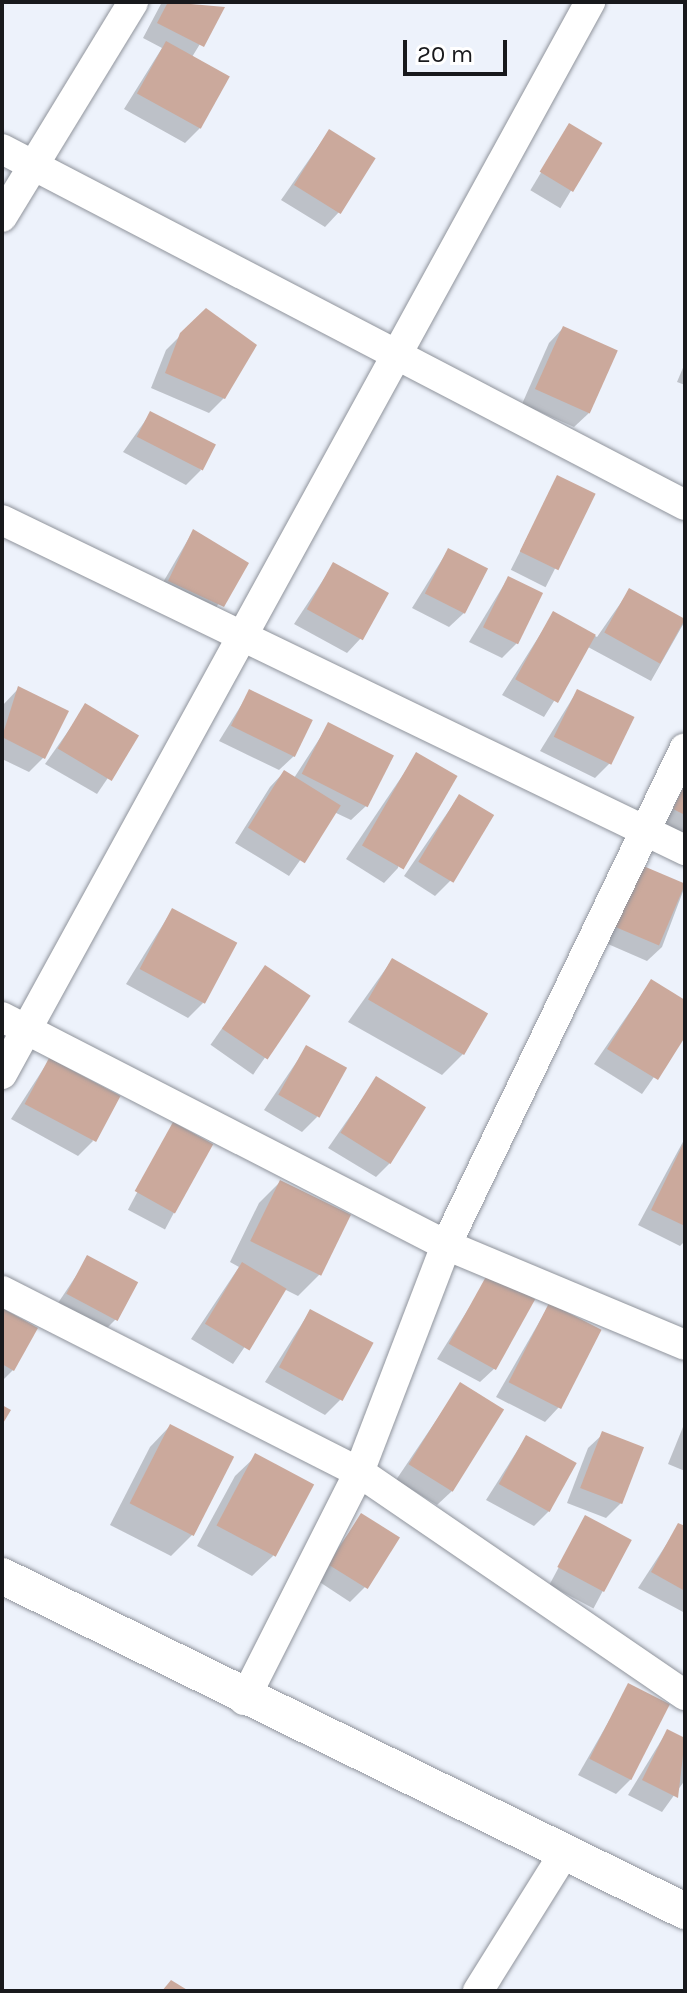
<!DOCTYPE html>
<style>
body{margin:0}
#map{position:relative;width:687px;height:1993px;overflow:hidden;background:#edf2fb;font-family:Karla,sans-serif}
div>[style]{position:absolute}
.shadow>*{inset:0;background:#0003;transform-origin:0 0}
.building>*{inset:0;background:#cba99c;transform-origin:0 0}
.roads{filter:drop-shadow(0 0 2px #90949c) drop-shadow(0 0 2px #90949c)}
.minor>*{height:30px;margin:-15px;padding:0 15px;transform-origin:15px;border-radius:15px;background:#fff}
.tertiary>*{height:36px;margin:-18px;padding:0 18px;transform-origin:18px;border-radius:18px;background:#fff}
span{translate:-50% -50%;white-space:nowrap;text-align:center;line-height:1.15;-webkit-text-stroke:7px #fff;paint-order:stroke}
.frame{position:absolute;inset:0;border:4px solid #18191c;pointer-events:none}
.scale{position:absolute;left:403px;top:40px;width:104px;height:36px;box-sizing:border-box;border:4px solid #18191c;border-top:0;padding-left:10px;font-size:24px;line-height:28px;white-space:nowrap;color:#18191c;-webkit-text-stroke:6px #fff;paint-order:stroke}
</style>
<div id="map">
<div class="shadow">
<div style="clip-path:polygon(162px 2px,222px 8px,192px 57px,200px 128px,185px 143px,124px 109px,162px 48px,143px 38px)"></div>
<div style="left:569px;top:126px;width:35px;height:75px;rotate:31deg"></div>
<div style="clip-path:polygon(329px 131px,339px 212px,325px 227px,281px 200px)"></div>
<div style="clip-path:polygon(206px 310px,224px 398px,209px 413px,151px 388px,166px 350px)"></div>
<div style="clip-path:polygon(563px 328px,589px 413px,574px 427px,522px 404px,549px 343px)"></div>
<div style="clip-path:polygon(685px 363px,685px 385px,677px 382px)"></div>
<div style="clip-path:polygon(150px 414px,201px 470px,186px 485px,123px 452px)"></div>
<div style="left:558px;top:477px;width:39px;height:104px;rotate:27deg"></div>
<div style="clip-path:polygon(193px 531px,246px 563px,207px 621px,155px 596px)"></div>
<div style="clip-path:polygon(448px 550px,464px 613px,449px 627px,412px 608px)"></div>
<div style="clip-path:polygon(333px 565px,361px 638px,347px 653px,294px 624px)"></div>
<div style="clip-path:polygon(508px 578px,517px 643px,502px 658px,469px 642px)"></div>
<div style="clip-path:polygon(629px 591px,685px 621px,651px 681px,588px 647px,544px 717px,502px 695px,553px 614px,597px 637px)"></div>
<div style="clip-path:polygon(18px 689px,44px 757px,29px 772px,2px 759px,2px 706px)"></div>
<div style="clip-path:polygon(250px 691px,294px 756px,279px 770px,219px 741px)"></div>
<div style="clip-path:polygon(577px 691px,610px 763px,595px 778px,540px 751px)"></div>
<div style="clip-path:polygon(86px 706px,137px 735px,97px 794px,45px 764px)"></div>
<div style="clip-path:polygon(329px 724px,366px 806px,351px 820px,334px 812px,289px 876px,235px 843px,270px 787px,284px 772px,294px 778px)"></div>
<div style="clip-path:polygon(417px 754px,398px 868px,384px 883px,346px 859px)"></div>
<div style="clip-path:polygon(685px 770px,685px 836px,660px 824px)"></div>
<div style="clip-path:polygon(459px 796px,450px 881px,435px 896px,404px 876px)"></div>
<div style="clip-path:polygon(642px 867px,685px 886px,662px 947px,647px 961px,601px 941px)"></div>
<div style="clip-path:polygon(172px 910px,203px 1003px,188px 1018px,126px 984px)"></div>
<div style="clip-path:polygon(392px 960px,463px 1054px,442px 1075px,348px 1022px)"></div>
<div style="left:265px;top:967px;width:52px;height:95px;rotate:35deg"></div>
<div style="clip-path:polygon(651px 981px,685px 1002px,685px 1033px,642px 1094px,594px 1064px)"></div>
<div style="clip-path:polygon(306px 1048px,317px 1117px,302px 1132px,264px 1110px)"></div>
<div style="clip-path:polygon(49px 1060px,93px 1141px,78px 1156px,11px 1119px)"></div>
<div style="clip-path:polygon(376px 1079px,391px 1162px,376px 1177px,328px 1148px)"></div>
<div style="left:173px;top:1125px;width:42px;height:96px;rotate:28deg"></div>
<div style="clip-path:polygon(685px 1138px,685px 1241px,680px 1246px,638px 1225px)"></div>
<div style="clip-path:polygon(280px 1182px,348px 1216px,319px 1275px,298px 1296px,284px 1289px,233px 1364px,191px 1339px,239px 1267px,230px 1262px,259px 1203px)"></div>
<div style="clip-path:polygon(88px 1258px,116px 1319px,101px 1334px,54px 1309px)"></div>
<div style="clip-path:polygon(489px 1276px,495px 1368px,480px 1382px,437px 1359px)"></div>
<div style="clip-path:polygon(549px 1305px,559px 1407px,545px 1422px,496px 1397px)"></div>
<div style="clip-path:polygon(2px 1310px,13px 1370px,2px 1381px)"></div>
<div style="clip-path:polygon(310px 1311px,340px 1400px,325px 1415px,265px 1382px)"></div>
<div style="clip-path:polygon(460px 1385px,452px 1491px,437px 1505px,396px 1480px)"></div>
<div style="clip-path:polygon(685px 1422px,685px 1471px,668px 1464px)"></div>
<div style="clip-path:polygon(170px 1426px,192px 1535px,171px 1556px,110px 1525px,150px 1447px)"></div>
<div style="clip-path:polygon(603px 1434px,621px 1503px,606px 1518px,567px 1503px,588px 1448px)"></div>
<div style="clip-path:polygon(526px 1437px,549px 1511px,534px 1526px,486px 1500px)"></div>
<div style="clip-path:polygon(256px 1456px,273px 1556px,252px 1576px,197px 1546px,235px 1476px)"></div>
<div style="clip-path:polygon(362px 1515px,365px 1587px,350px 1602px,315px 1579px)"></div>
<div style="left:585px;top:1518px;width:50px;height:76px;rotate:28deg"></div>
<div style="clip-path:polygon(679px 1525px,685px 1529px,685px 1613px,638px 1588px)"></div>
<div style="clip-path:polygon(629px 1686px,631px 1779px,616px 1794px,578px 1775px)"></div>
<div style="clip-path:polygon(667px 1731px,685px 1740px,685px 1780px,662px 1812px,628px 1795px)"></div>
</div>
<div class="building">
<div style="clip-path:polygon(168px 2px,225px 7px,204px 47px,157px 23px)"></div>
<div style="left:166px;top:41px;width:73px;height:60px;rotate:29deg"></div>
<div style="left:569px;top:123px;width:39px;height:57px;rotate:31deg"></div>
<div style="left:329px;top:129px;width:55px;height:66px;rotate:32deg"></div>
<div style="clip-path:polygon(206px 308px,257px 345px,225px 399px,165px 373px,180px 333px)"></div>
<div style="left:563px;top:326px;width:60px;height:69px;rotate:24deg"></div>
<div style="left:150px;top:411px;width:74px;height:29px;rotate:27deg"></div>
<div style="left:557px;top:475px;width:43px;height:85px;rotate:26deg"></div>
<div style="clip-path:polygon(193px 529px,249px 563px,224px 607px,168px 581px)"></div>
<div style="left:448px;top:548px;width:45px;height:51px;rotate:27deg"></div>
<div style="left:333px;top:562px;width:64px;height:54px;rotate:29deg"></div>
<div style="left:508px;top:576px;width:39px;height:57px;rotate:26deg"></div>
<div style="left:629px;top:588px;width:64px;height:51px;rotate:29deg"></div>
<div style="left:553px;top:611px;width:49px;height:78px;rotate:29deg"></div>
<div style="clip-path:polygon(18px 686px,69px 711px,45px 759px,2px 737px)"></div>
<div style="left:249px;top:689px;width:71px;height:41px;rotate:26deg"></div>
<div style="left:577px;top:689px;width:64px;height:53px;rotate:26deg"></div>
<div style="left:85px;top:703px;width:63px;height:53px;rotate:31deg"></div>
<div style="left:328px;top:722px;width:74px;height:58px;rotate:27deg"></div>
<div style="left:416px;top:752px;width:48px;height:108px;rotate:30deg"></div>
<div style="left:284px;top:770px;width:67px;height:68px;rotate:32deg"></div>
<div style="clip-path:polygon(685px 784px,685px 815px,673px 809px)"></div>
<div style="left:459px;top:794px;width:41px;height:79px;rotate:31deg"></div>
<div style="left:641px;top:865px;width:48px;height:67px;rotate:23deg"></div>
<div style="left:172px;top:908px;width:74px;height:69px;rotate:28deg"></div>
<div style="left:392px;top:958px;width:111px;height:48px;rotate:30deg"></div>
<div style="left:265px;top:965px;width:55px;height:77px;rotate:34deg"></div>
<div style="clip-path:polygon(651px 979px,685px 1000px,685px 1037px,658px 1080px,607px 1049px)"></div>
<div style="left:306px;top:1045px;width:47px;height:57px;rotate:29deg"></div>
<div style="left:49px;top:1058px;width:81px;height:52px;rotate:28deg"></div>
<div style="left:376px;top:1076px;width:59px;height:67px;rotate:32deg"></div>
<div style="left:173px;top:1122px;width:46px;height:79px;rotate:29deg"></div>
<div style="clip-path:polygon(685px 1140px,685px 1226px,651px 1210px)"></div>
<div style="left:280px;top:1180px;width:79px;height:68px;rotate:26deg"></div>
<div style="left:87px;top:1255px;width:58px;height:44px;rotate:28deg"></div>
<div style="left:242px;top:1262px;width:52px;height:72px;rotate:31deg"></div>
<div style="left:488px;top:1273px;width:54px;height:81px;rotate:29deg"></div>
<div style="left:549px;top:1303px;width:59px;height:89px;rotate:27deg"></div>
<div style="clip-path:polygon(2px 1308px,38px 1328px,14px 1371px,2px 1364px)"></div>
<div style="left:310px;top:1309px;width:72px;height:66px;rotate:28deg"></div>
<div style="left:460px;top:1382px;width:52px;height:97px;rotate:32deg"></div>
<div style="clip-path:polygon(2px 1405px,11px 1410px,2px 1425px)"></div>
<div style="left:170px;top:1424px;width:72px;height:89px;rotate:27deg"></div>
<div style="left:602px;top:1431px;width:45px;height:61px;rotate:21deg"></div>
<div style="left:526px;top:1435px;width:58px;height:56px;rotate:29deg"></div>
<div style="left:255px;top:1453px;width:67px;height:82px;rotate:28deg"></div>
<div style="left:361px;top:1513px;width:46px;height:61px;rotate:32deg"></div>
<div style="left:585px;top:1515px;width:53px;height:59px;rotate:28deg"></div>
<div style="clip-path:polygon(678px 1523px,685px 1526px,685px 1591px,651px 1572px)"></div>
<div style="left:628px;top:1683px;width:47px;height:85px;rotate:27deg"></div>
<div style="clip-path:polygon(667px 1729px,685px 1738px,678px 1798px,642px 1780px)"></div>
<div style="clip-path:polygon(171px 1980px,189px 1991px,162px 1991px)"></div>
</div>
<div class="roads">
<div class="minor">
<div style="left:2px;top:149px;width:770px;rotate:27.53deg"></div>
<div style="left:2px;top:217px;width:252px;rotate:-58.6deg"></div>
<div style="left:2px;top:520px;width:759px;rotate:25.79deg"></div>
<div style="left:2px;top:1017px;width:499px;rotate:27.2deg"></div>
<div style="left:446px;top:1245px;width:259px;rotate:22.7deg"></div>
<div style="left:2px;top:1074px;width:1223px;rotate:-61.25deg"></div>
<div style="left:2px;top:1291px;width:400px;rotate:26.9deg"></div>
<div style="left:359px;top:1472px;width:395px;rotate:34.4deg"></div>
<div style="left:244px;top:1700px;width:255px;rotate:-63.2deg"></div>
<div style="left:359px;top:1472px;width:243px;rotate:-69deg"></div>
<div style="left:446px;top:1245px;width:551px;rotate:-64.32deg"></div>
<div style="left:478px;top:1991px;width:160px;rotate:-58deg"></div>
</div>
<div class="tertiary">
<div style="left:2px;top:1576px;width:761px;rotate:26.13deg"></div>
</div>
</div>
<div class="frame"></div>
<div class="scale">20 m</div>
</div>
